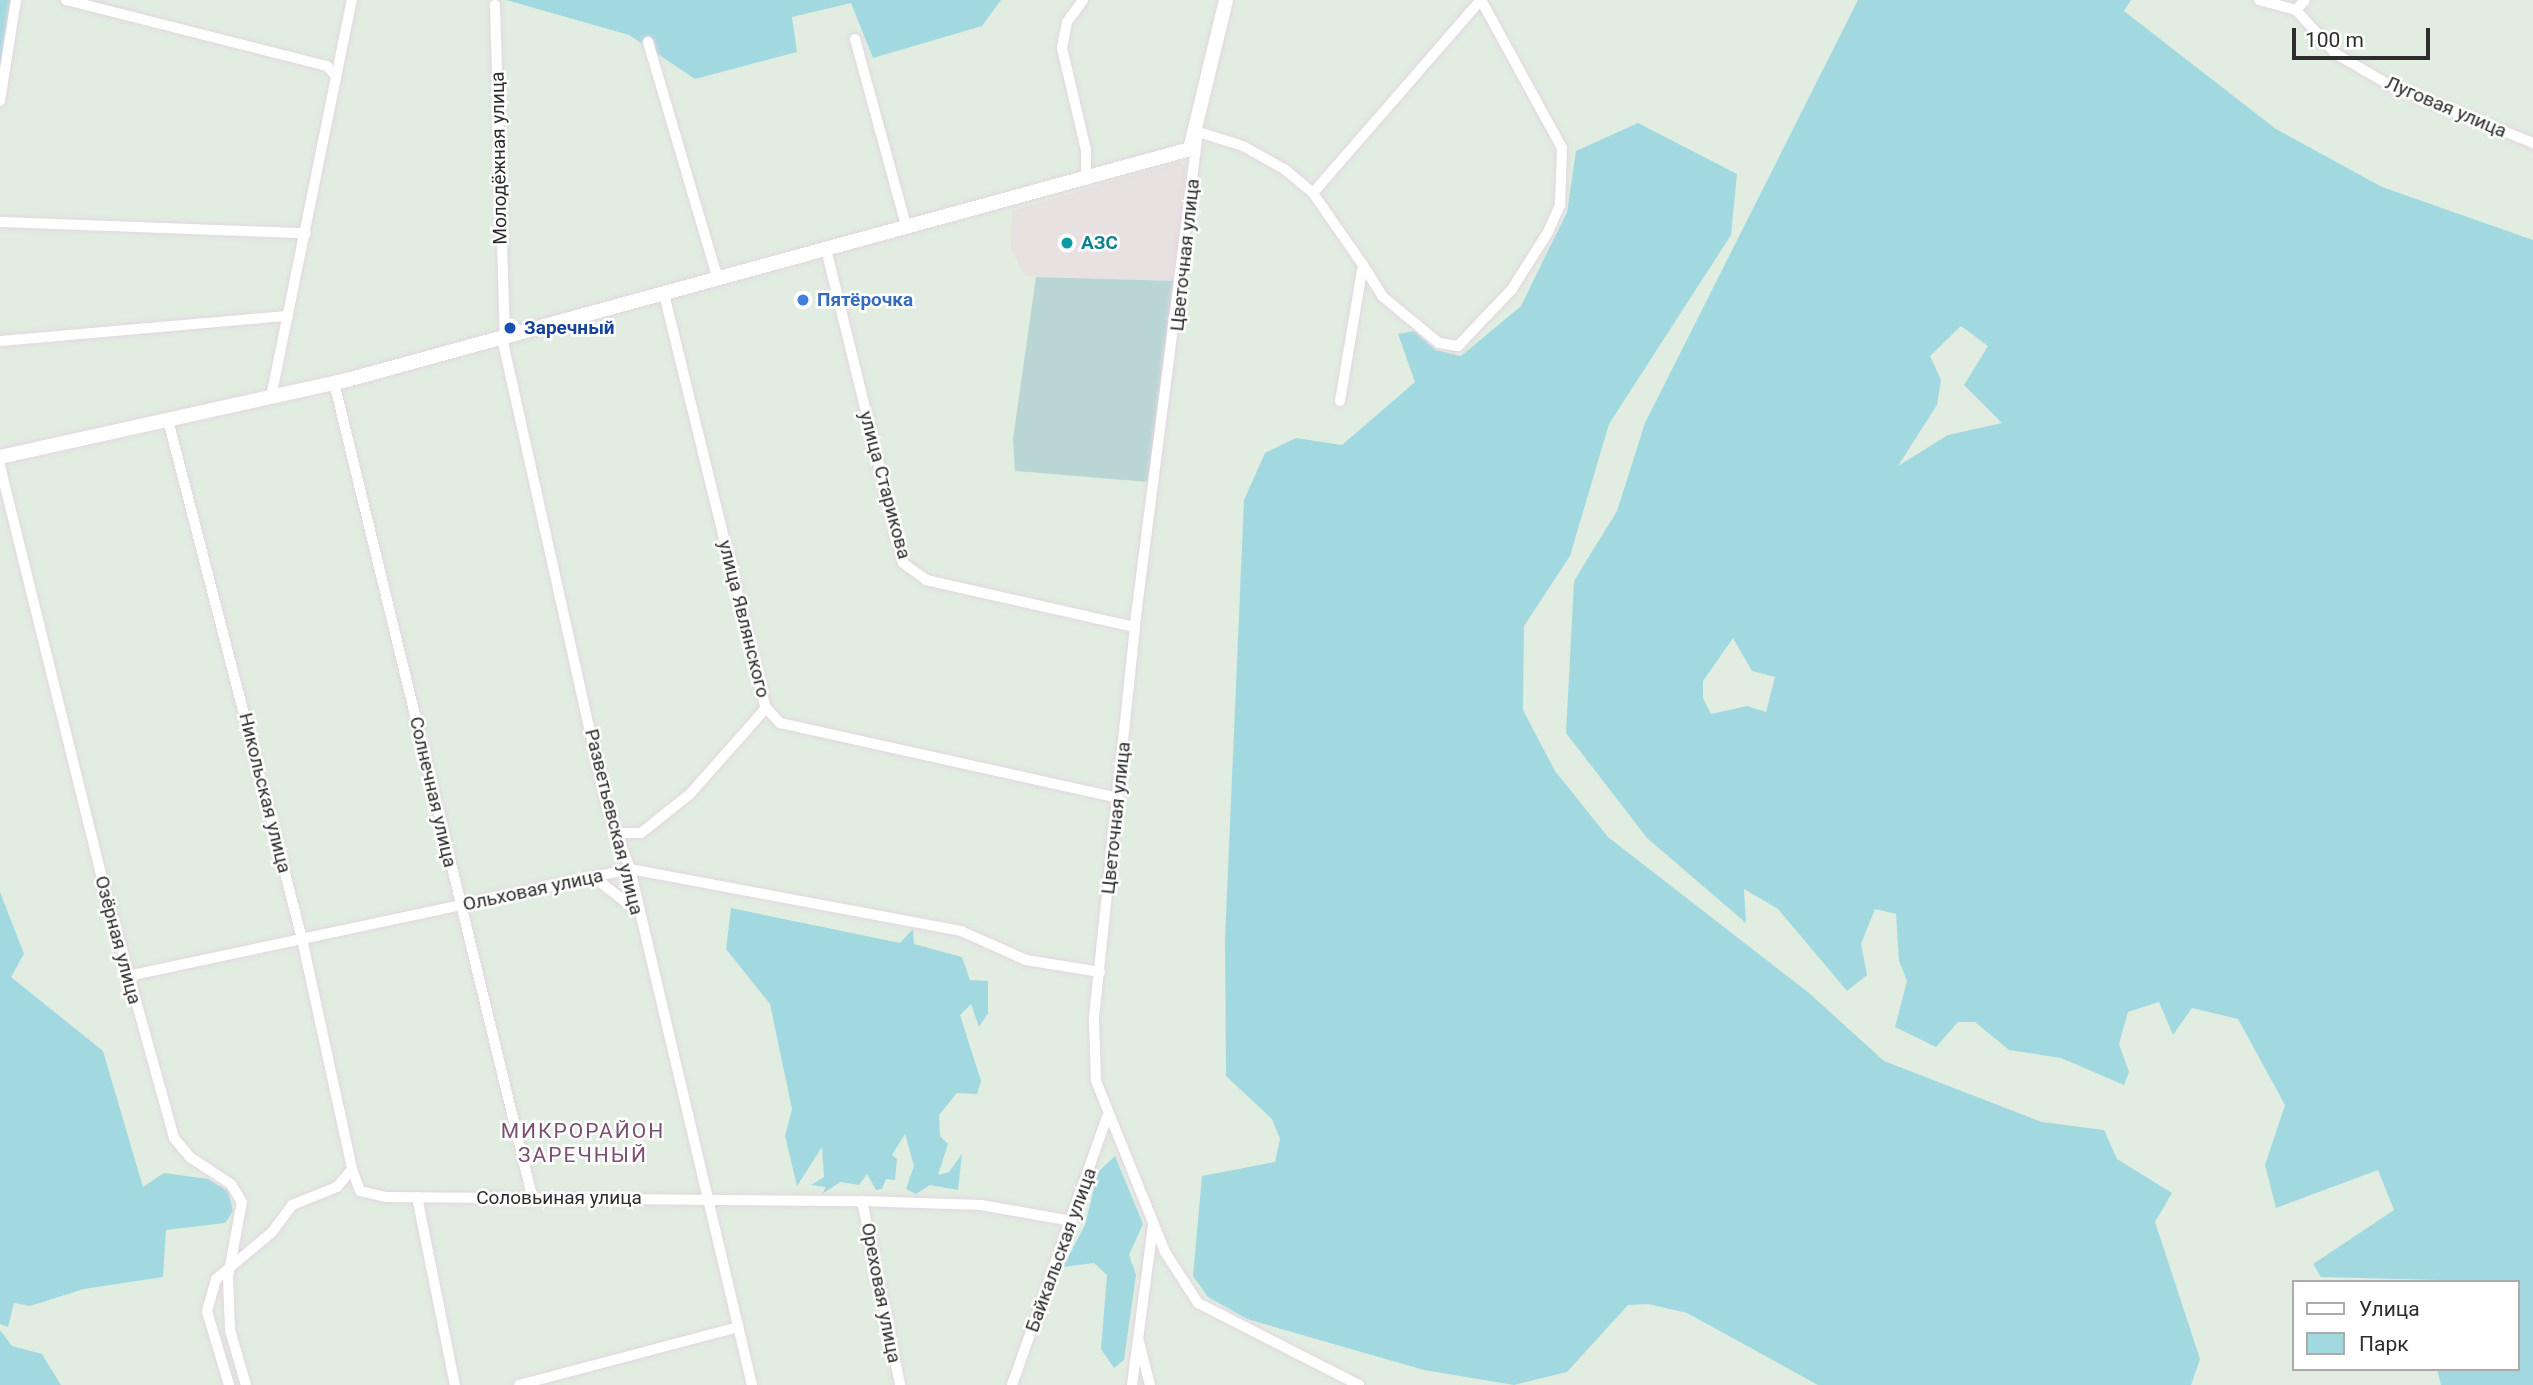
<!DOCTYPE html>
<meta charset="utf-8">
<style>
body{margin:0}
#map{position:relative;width:2533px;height:1385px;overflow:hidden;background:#e1ede1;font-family:Roboto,sans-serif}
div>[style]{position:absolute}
.industrial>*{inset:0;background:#e7e1e2}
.green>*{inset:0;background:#a2d9e0}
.cemetery>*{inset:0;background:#b9d6d5}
.roads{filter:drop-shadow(0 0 2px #e4d6e1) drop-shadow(0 0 2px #e4d6e1)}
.street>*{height:10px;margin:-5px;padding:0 5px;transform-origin:5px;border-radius:5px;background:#fff}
.secondary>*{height:14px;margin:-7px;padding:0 7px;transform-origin:7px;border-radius:7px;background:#fff}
.dots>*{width:19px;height:19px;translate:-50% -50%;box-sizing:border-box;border:4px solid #fff;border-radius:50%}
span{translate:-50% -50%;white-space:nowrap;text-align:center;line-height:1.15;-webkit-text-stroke:5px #fff;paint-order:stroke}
.street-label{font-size:19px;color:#2d2d2d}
.culture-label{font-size:19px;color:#0d838f;font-weight:700}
.left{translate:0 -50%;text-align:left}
.shop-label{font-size:19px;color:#366cbe;font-weight:700}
.transit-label{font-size:19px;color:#164399;font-weight:700}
.neighbourhood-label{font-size:21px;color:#7c5070;letter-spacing:2px}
.legend{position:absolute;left:2292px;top:1280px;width:228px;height:91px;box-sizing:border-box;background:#fff;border:2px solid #ababab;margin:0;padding:9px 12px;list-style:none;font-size:21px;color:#2d2d2d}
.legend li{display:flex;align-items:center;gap:14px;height:35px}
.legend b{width:35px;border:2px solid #ababab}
.scale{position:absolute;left:2292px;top:28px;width:138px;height:32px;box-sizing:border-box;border:4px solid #2d2d2d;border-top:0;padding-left:9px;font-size:21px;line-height:24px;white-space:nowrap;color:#2d2d2d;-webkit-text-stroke:5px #fff;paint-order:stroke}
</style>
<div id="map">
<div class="industrial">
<div style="clip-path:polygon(1180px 162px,1189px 169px,1176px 281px,1025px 276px,1011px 249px,1012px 211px)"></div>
</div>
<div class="green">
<div style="clip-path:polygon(0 0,12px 0,0 82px)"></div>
<div style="clip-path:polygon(506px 0,1001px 0,982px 26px,873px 58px,851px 3px,792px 17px,797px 52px,695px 79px,629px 35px)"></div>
<div style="clip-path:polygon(evenodd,1858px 0,2131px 0,2124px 11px,2276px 129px,2382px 187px,2533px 240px,2533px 1385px,2441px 1385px,2437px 1369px,2517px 1369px,2517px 1282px,2321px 1277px,2313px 1264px,2394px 1210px,2378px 1170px,2276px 1208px,2265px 1165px,2285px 1105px,2238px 1019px,2192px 1008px,2173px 1035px,2159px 1002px,2128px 1012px,2119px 1044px,2129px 1072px,2124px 1085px,2061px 1058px,2009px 1050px,1975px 1022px,1958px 1022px,1936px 1047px,1895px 1027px,1907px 981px,1899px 961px,1896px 914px,1875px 909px,1861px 944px,1867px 975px,1847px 991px,1778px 909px,1744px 889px,1746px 923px,1647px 838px,1566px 733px,1574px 581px,1617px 511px,1645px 423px,1858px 0,1961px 326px,1988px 346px,1964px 385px,2002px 423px,1948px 435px,1898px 466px,1937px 405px,1941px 380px,1930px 356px,1961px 326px,1858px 0,1733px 638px,1752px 671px,1775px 677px,1766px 712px,1747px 706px,1711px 714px,1703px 698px,1703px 681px,1733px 638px)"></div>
<div style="clip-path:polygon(1638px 123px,1737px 174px,1731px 235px,1609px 424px,1570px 556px,1524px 626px,1523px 710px,1555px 771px,1608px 837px,1809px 993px,1884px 1061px,2042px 1122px,2104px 1130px,2117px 1159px,2172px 1193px,2155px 1222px,2200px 1359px,2191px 1385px,1818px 1385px,1687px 1313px,1648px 1304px,1628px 1305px,1567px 1372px,1514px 1385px,1424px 1370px,1247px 1319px,1208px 1297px,1193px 1276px,1202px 1176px,1275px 1162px,1280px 1139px,1272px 1119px,1226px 1076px,1225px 939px,1244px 500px,1265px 453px,1296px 438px,1342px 445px,1415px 382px,1398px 334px,1414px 331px,1436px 350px,1461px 356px,1521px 306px,1567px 212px,1576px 151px)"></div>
<div style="clip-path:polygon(0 892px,24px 954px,11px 977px,103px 1051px,143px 1187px,164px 1173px,208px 1179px,228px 1191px,233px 1211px,225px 1223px,166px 1230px,163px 1277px,84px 1289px,30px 1306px,14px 1303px,8px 1327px,0 1324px)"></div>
<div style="clip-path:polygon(731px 908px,900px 943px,913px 929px,914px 944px,962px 957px,970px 980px,988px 981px,988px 1013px,979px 1027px,971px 1004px,960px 1015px,981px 1081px,977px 1094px,957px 1093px,939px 1115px,940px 1136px,948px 1144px,938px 1175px,949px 1172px,962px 1154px,958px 1190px,930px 1185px,916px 1194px,906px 1189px,914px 1166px,905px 1134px,892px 1155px,897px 1159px,895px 1180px,886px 1179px,882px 1189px,876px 1190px,867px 1174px,859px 1185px,840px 1182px,822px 1194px,826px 1187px,811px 1185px,824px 1177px,822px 1147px,797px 1186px,785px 1136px,792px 1109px,770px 1004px,726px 949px)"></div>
<div style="clip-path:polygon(1115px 1156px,1143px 1224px,1129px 1255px,1136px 1275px,1124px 1360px,1114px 1368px,1101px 1349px,1107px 1275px,1094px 1263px,1063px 1267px,1085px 1225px,1098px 1172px)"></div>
<div style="clip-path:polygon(0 1330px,12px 1346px,42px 1354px,61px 1385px,0 1385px)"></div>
</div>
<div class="cemetery">
<div style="clip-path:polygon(1036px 277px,1176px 281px,1148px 482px,1015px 471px,1013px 439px)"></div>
</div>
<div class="roads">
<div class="street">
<div style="left:66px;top:0;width:269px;rotate:14.2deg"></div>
<div style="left:327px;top:66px;width:12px;rotate:48deg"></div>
<div style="left:1083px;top:0;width:27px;rotate:126deg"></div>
<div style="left:1067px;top:22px;width:26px;rotate:101deg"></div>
<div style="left:1062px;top:48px;width:105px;rotate:76.8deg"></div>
<div style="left:1086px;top:150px;width:30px;rotate:90deg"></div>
<div style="left:2259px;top:0;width:38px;rotate:15deg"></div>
<div style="left:2296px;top:10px;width:59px;rotate:47.7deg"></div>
<div style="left:2336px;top:54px;width:68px;rotate:30deg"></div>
<div style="left:2395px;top:88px;width:149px;rotate:21.7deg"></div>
<div style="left:495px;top:5px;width:332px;rotate:88.3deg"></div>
<div style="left:2296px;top:10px;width:13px;rotate:-48deg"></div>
<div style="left:855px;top:39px;width:197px;rotate:74.7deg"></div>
<div style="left:648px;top:42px;width:248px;rotate:73.6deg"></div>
<div style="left:0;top:101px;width:102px;rotate:-81deg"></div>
<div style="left:1313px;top:193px;width:256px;rotate:-49deg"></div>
<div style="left:0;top:222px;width:306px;rotate:2.1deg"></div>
<div style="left:827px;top:253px;width:319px;rotate:76.2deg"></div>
<div style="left:903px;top:563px;width:29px;rotate:36deg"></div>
<div style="left:926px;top:580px;width:214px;rotate:12.7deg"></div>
<div style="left:1363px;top:265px;width:36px;rotate:58deg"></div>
<div style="left:1382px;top:296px;width:74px;rotate:39.5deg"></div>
<div style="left:1439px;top:343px;width:19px;rotate:9deg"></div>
<div style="left:1458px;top:346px;width:79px;rotate:-46.5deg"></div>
<div style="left:1512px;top:289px;width:67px;rotate:-57.7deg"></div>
<div style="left:1548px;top:232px;width:30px;rotate:-66deg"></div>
<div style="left:1560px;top:205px;width:57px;rotate:-88deg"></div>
<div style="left:1562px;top:148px;width:169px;rotate:-118.7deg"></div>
<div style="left:664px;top:294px;width:426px;rotate:76.2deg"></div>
<div style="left:766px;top:708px;width:21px;rotate:47deg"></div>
<div style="left:780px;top:723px;width:347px;rotate:12.5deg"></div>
<div style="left:502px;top:338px;width:481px;rotate:77.4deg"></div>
<div style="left:607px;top:807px;width:66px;rotate:69.6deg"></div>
<div style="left:630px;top:869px;width:530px;rotate:76.7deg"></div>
<div style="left:0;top:341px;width:289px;rotate:-5deg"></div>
<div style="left:334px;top:382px;width:842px;rotate:76.33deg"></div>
<div style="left:271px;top:397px;width:405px;rotate:-78.5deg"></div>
<div style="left:1340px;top:401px;width:138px;rotate:-80.4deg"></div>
<div style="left:1363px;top:265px;width:88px;rotate:-124.8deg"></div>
<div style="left:1313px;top:193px;width:38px;rotate:-140deg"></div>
<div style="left:1284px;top:169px;width:47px;rotate:-150.7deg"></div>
<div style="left:1243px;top:146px;width:47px;rotate:-162.7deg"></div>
<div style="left:1198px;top:132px;width:499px;rotate:97.3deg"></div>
<div style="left:1135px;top:627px;width:395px;rotate:96deg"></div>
<div style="left:1094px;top:1020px;width:61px;rotate:88.1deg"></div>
<div style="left:1096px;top:1081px;width:184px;rotate:68deg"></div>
<div style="left:1165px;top:1252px;width:61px;rotate:57.1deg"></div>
<div style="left:1198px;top:1303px;width:181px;rotate:27deg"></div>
<div style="left:168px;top:420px;width:536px;rotate:75.52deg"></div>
<div style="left:302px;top:939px;width:235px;rotate:77.7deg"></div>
<div style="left:0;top:466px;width:417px;rotate:76.1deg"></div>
<div style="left:100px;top:871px;width:277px;rotate:74.5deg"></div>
<div style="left:174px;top:1138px;width:26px;rotate:50deg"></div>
<div style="left:191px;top:1158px;width:48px;rotate:33deg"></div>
<div style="left:231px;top:1184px;width:21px;rotate:59deg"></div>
<div style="left:242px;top:1202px;width:76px;rotate:100.6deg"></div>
<div style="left:228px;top:1277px;width:53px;rotate:87.8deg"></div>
<div style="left:230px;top:1330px;width:57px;rotate:73.8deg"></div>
<div style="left:617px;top:833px;width:24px"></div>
<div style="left:641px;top:833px;width:63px;rotate:-38.5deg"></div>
<div style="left:690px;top:794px;width:115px;rotate:-48.5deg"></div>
<div style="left:595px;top:878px;width:53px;rotate:38.2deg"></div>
<div style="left:128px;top:976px;width:513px;rotate:-12.03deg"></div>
<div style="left:630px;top:869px;width:337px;rotate:10.6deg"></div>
<div style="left:961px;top:931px;width:71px;rotate:24deg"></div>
<div style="left:1026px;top:960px;width:75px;rotate:9.2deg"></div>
<div style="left:417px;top:1197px;width:192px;rotate:78.6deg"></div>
<div style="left:862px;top:1201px;width:188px;rotate:78.3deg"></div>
<div style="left:1139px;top:1342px;width:44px;rotate:75.7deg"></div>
<div style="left:229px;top:1385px;width:77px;rotate:-106.6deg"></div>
<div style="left:207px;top:1311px;width:33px;rotate:-74deg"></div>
<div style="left:216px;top:1279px;width:73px;rotate:-40deg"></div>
<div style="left:272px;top:1232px;width:34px;rotate:-53deg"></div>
<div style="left:292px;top:1205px;width:48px;rotate:-21.8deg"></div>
<div style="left:337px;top:1187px;width:23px;rotate:-50deg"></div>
<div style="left:352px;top:1169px;width:23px;rotate:70deg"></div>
<div style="left:360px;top:1191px;width:27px;rotate:13deg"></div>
<div style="left:386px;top:1197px;width:476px;rotate:0.5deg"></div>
<div style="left:862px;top:1201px;width:119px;rotate:1.9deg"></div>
<div style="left:981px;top:1205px;width:92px;rotate:10deg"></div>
<div style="left:519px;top:1385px;width:227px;rotate:-14.8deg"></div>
<div style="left:1012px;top:1385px;width:285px;rotate:-70.5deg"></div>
<div style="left:1132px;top:1385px;width:161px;rotate:-82.5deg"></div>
</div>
<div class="secondary">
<div style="left:0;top:457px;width:355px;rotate:-12.5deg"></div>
<div style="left:347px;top:380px;width:874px;rotate:-15.32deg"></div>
<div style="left:1190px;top:149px;width:153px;rotate:-76.4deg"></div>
</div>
</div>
<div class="dots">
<div style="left:1067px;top:243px;background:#0f9aa8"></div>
<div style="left:803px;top:300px;background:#3f7fe0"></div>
<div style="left:510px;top:328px;background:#1a4fb4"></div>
</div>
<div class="street-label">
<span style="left:2446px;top:107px;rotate:23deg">Луговая улица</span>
<span style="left:499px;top:158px;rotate:-91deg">Молодёжная улица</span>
<span style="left:1185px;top:255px;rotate:-84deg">Цветочная улица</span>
<span style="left:885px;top:485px;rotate:75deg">улица Старикова</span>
<span style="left:744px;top:619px;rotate:76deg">улица Являнского</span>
<span style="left:433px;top:792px;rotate:77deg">Солнечная улица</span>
<span style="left:265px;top:793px;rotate:76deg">Никольская улица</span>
<span style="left:1116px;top:818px;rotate:-84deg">Цветочная улица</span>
<span style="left:614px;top:822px;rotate:76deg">Разветьевская улица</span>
<span style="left:533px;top:890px;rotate:-12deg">Ольховая улица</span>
<span style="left:118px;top:940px;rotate:75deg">Озёрная улица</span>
<span style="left:559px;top:1198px">Соловьиная улица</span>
<span style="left:1061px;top:1250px;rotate:-70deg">Байкальская улица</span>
<span style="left:881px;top:1293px;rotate:79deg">Ореховая улица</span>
</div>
<div class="culture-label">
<span class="left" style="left:1081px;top:243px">АЗС</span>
</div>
<div class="shop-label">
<span class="left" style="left:817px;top:300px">Пятёрочка</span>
</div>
<div class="transit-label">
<span class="left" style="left:524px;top:328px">Заречный</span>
</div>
<div class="neighbourhood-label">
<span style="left:583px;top:1143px">МИКРОРАЙОН<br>ЗАРЕЧНЫЙ</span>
</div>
<ul class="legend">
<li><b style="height:9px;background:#fff"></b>Улица</li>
<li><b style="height:19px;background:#a2d9e0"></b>Парк</li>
</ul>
<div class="scale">100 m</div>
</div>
